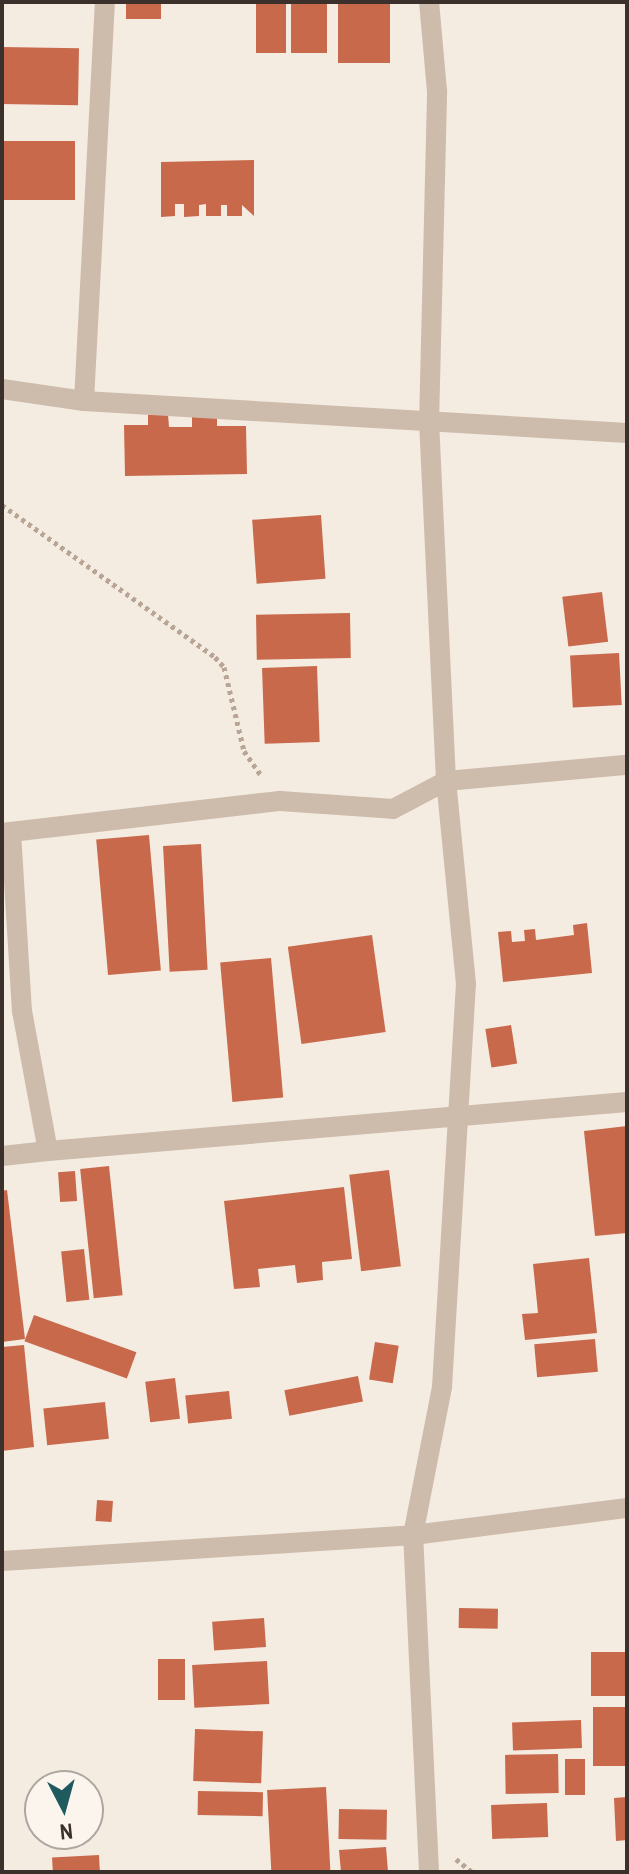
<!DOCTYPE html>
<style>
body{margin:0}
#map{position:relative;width:629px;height:1874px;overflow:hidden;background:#f4ebe1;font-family:"Archivo Narrow",sans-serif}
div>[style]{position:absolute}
.building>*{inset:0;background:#c8694b;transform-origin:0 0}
.path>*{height:5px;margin-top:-2.5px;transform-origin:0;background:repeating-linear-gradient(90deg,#b9a596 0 4px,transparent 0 8px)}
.street>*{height:20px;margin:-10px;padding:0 10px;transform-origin:10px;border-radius:10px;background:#cdbbac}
span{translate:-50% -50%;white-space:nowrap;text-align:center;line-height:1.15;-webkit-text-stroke:6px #fbf5ee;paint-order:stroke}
.frame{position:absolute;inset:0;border:4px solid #3b302b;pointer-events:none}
.north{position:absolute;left:24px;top:1770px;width:80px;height:80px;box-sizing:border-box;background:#fbf5ee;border:2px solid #aea6a0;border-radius:50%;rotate:174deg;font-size:22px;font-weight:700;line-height:32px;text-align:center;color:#3b302b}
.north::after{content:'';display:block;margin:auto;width:28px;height:36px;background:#1f5a5e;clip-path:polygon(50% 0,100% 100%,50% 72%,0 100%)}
</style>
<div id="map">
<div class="building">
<div style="left:126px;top:2px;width:35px;height:17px"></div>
<div style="left:256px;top:2px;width:30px;height:51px"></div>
<div style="left:291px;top:2px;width:36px;height:51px"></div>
<div style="left:338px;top:2px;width:52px;height:61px"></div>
<div style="left:2px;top:47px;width:77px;height:57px;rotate:1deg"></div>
<div style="left:2px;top:141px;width:73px;height:59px"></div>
<div style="clip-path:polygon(254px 160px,254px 216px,242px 205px,242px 216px,227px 216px,227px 205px,221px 205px,221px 216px,206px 216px,206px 204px,199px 205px,199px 216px,184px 217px,184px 204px,175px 204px,175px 216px,161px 217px,161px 162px)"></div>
<div style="clip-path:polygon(168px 414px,169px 427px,192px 427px,192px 414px,217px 414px,217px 426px,246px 426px,247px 474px,125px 476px,124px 425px,148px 425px,148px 415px)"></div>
<div style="left:321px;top:515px;width:64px;height:69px;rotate:86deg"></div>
<div style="left:602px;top:592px;width:50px;height:40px;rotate:83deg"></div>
<div style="left:350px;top:613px;width:45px;height:94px;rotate:89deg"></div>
<div style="left:619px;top:653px;width:52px;height:49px;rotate:87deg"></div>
<div style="left:317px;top:666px;width:76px;height:55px;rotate:88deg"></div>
<div style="left:149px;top:835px;width:136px;height:53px;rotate:85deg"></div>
<div style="left:201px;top:844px;width:126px;height:38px;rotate:87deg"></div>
<div style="clip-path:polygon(587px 923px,592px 973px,503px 982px,498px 932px,511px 931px,512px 942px,525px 941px,524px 930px,535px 929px,536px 940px,574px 935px,573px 925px)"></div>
<div style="left:372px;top:935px;width:98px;height:85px;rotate:82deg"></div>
<div style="left:271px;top:958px;width:140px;height:51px;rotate:85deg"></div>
<div style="left:511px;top:1025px;width:39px;height:26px;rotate:81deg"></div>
<div style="clip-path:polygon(627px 1126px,627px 1233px,595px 1236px,584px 1131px)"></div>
<div style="left:109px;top:1166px;width:130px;height:29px;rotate:84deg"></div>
<div style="left:389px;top:1170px;width:97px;height:40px;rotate:83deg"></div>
<div style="left:75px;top:1171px;width:30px;height:17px;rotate:86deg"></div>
<div style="clip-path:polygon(344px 1187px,352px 1259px,322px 1262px,323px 1280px,297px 1283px,295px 1265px,258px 1269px,260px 1287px,234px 1289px,224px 1201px)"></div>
<div style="clip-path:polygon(7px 1190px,25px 1339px,2px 1342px,2px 1191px)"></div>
<div style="left:84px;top:1249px;width:51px;height:23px;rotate:84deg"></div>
<div style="clip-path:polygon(589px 1258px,597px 1333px,525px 1340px,522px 1314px,538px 1313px,533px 1264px)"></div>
<div style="left:34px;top:1315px;width:109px;height:28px;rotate:20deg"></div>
<div style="left:595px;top:1339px;width:33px;height:61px;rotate:85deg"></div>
<div style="left:375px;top:1342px;width:24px;height:38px;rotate:9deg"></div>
<div style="clip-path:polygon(24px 1345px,34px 1447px,2px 1451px,2px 1347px)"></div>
<div style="left:358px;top:1376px;width:26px;height:75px;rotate:79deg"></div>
<div style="left:175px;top:1378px;width:41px;height:30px;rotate:83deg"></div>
<div style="left:229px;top:1391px;width:28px;height:44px;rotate:84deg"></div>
<div style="left:105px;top:1402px;width:37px;height:62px;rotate:84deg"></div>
<div style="left:97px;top:1500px;width:16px;height:21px;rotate:4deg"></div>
<div style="left:459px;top:1608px;width:39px;height:20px;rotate:1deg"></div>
<div style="left:264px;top:1618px;width:29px;height:52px;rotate:86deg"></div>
<div style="left:627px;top:1652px;width:44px;height:36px;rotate:90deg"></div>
<div style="left:158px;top:1659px;width:27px;height:41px"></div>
<div style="left:267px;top:1661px;width:43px;height:75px;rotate:87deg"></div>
<div style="left:627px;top:1707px;width:59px;height:34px;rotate:90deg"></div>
<div style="left:581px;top:1720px;width:28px;height:69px;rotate:88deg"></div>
<div style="left:195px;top:1729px;width:68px;height:52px;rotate:2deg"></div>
<div style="left:558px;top:1754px;width:39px;height:53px;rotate:89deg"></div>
<div style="left:565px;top:1759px;width:20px;height:36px"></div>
<div style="left:326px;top:1787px;width:85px;height:59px;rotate:87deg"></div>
<div style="left:198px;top:1791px;width:65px;height:24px;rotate:1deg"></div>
<div style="clip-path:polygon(627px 1797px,627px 1840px,616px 1841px,614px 1798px)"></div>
<div style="left:547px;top:1803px;width:34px;height:56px;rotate:88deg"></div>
<div style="left:339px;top:1809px;width:48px;height:30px;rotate:1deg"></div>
<div style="clip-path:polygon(386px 1847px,388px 1872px,341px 1872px,339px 1850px)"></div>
<div style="left:99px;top:1855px;width:17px;height:47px;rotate:87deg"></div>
</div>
<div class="path">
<div style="left:2px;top:505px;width:262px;rotate:35.5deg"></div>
<div style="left:215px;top:657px;width:13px;rotate:48deg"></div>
<div style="left:224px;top:667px;width:86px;rotate:76.6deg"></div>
<div style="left:244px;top:751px;width:29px;rotate:55deg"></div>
<div style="left:456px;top:1859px;width:21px;rotate:39deg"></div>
</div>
<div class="street">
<div style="left:2px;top:389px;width:83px;rotate:8.3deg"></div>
<div style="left:84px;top:401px;width:544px;rotate:3.37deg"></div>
<div style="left:84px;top:401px;width:400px;rotate:-87deg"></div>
<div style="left:11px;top:832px;width:179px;rotate:86.5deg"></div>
<div style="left:22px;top:1011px;width:142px;rotate:79.5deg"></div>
<div style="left:48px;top:1151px;width:581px;rotate:-4.84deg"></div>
<div style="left:2px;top:833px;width:280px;rotate:-6.6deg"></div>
<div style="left:280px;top:801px;width:113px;rotate:4deg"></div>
<div style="left:393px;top:809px;width:60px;rotate:-27.8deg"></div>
<div style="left:446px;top:781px;width:182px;rotate:-5.1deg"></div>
<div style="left:2px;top:1156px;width:46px;rotate:-6.2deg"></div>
<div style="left:2px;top:1561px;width:412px;rotate:-3.6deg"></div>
<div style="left:413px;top:1535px;width:216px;rotate:-7.2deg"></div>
<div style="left:429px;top:1872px;width:337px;rotate:-92.7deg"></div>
<div style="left:413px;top:1535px;width:151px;rotate:-78.9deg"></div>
<div style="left:442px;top:1387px;width:404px;rotate:-86.6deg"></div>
<div style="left:466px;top:984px;width:204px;rotate:-95.6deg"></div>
<div style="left:446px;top:781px;width:357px;rotate:-92.7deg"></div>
<div style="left:429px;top:424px;width:333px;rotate:-88.6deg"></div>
<div style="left:437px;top:91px;width:89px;rotate:-95.1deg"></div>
</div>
<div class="frame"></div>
<div class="north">N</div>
</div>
